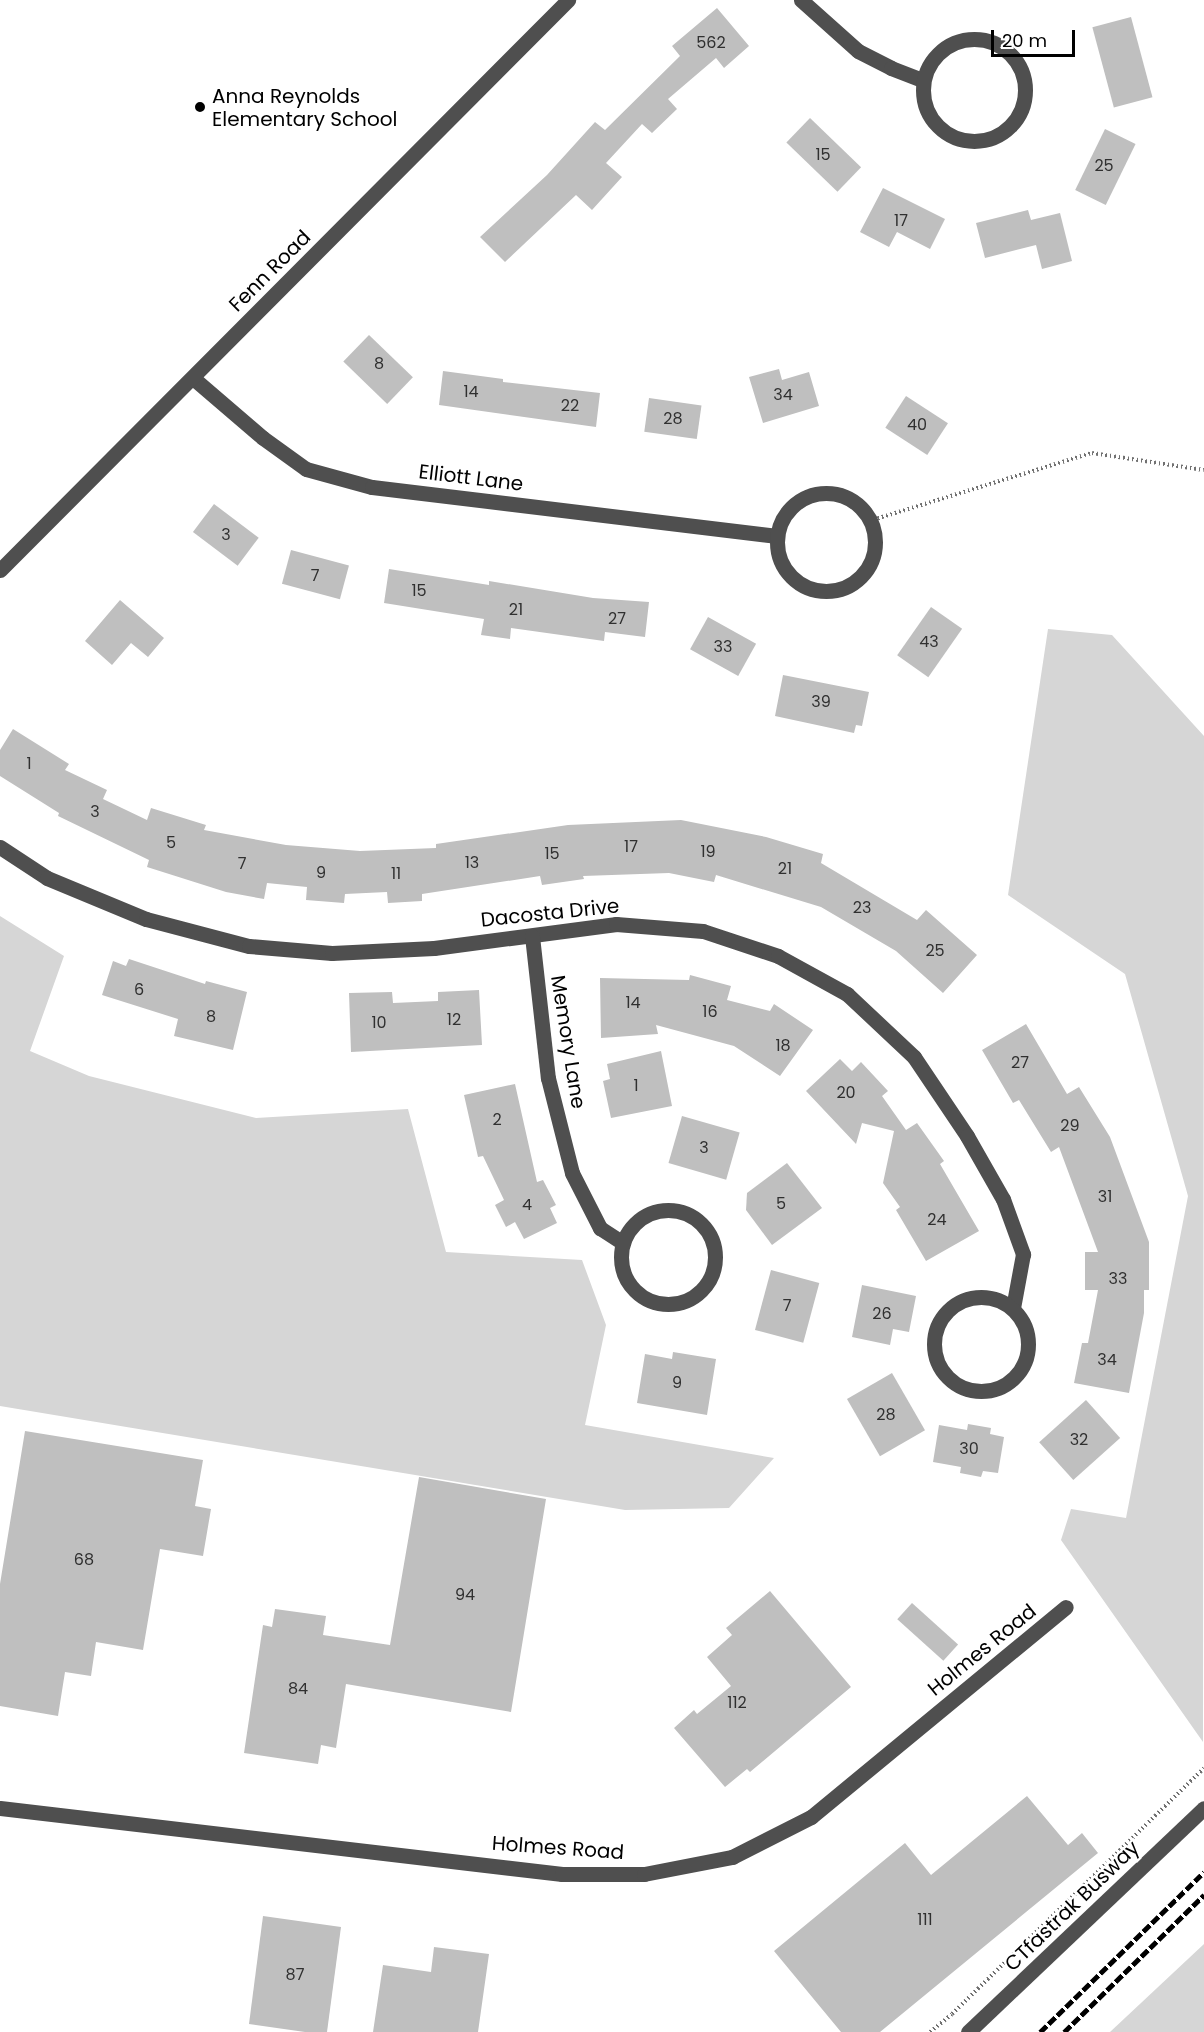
<!DOCTYPE html>
<style>
body{margin:0}
#map{position:relative;width:1204px;height:2032px;overflow:hidden;background:#fff;font-family:Poppins,sans-serif}
div>[style]{position:absolute}
.green>*{inset:0;background:#d6d6d6}
.building>*{inset:0;background:#bfbfbf;transform-origin:0 0}
.path>*{height:4px;margin-top:-2px;transform-origin:0;background:repeating-linear-gradient(90deg,#717171 0 1.5px,transparent 0 4.5px)}
.minor>*{height:15px;margin:-7.5px;padding:0 7.5px;transform-origin:7.5px;border-radius:7.5px;background:#4f4f4f}
.minor>.ring{margin:-7.5px;padding:0;box-sizing:content-box;background:none;border:15px solid #4f4f4f;border-radius:50%}
.rail>*{height:4.5px;margin-top:-2.25px;transform-origin:0;background:repeating-linear-gradient(90deg,#000 0 9px,transparent 0 12px)}
.dots>*{width:16px;height:16px;translate:-50% -50%;box-sizing:border-box;border:3px solid #fff;border-radius:50%}
span{translate:-50% -50%;white-space:nowrap;text-align:center;line-height:1.15;-webkit-text-stroke:4.5px #fff;paint-order:stroke}
.number-label{font-size:16px;color:#303030}
.number-label span{-webkit-text-stroke-width:0}
.poi-label{font-size:20px;color:#000}
.left{translate:0 -50%;text-align:left}
.street-label{font-size:20px;color:#000}
.scale{position:absolute;left:991px;top:30px;width:84px;height:27px;box-sizing:border-box;border:3px solid #000;border-top:0;padding-left:8px;font-size:18px;line-height:21px;white-space:nowrap;color:#000;-webkit-text-stroke:4px #fff;paint-order:stroke}
</style>
<div id="map">
<div class="green">
<div style="clip-path:polygon(1048px 629px,1112px 635px,1204px 736px,1203px 1742px,1061px 1540px,1071px 1509px,1126px 1518px,1188px 1196px,1125px 974px,1008px 895px)"></div>
<div style="clip-path:polygon(0 916px,64px 956px,30px 1051px,89px 1076px,256px 1118px,408px 1109px,446px 1252px,582px 1260px,606px 1325px,585px 1425px,774px 1458px,729px 1508px,625px 1510px,0 1406px)"></div>
<div style="clip-path:polygon(1204px 1944px,1204px 2032px,1110px 2032px)"></div>
</div>
<div class="building">
<div style="clip-path:polygon(717px 8px,749px 46px,724px 68px,716px 58px,668px 99px,677px 109px,652px 133px,642px 124px,606px 163px,622px 177px,592px 210px,576px 195px,505px 262px,480px 237px,547px 175px,595px 122px,605px 130px,680px 56px,672px 46px)"></div>
<div style="left:1131px;top:17px;width:83px;height:40px;rotate:75deg"></div>
<div style="left:810px;top:118px;width:71px;height:34px;rotate:44deg"></div>
<div style="left:1105px;top:129px;width:34px;height:68px;rotate:26deg"></div>
<div style="clip-path:polygon(883px 188px,945px 219px,930px 249px,897px 232px,889px 247px,860px 232px)"></div>
<div style="clip-path:polygon(1028px 210px,1031px 220px,1060px 213px,1072px 261px,1042px 269px,1036px 245px,985px 258px,976px 223px)"></div>
<div style="left:369px;top:335px;width:61px;height:37px;rotate:44deg"></div>
<div style="clip-path:polygon(779px 369px,782px 380px,809px 372px,819px 406px,763px 423px,749px 377px)"></div>
<div style="clip-path:polygon(443px 371px,503px 379px,503px 382px,600px 393px,596px 427px,439px 405px)"></div>
<div style="left:906px;top:396px;width:50px;height:38px;rotate:33deg"></div>
<div style="left:649px;top:398px;width:53px;height:34px;rotate:8deg"></div>
<div style="left:214px;top:504px;width:56px;height:35px;rotate:37deg"></div>
<div style="left:291px;top:550px;width:60px;height:35px;rotate:15deg"></div>
<div style="clip-path:polygon(389px 569px,489px 585px,489px 581px,593px 598px,649px 602px,645px 637px,605px 632px,604px 641px,511px 628px,510px 639px,481px 635px,484px 619px,384px 603px)"></div>
<div style="clip-path:polygon(120px 600px,164px 638px,148px 657px,131px 643px,112px 665px,85px 641px)"></div>
<div style="left:931px;top:607px;width:38px;height:59px;rotate:35deg"></div>
<div style="left:708px;top:617px;width:55px;height:37px;rotate:29deg"></div>
<div style="clip-path:polygon(783px 675px,869px 692px,862px 726px,856px 725px,854px 733px,775px 716px)"></div>
<div style="clip-path:polygon(13px 729px,69px 764px,65px 770px,107px 790px,103px 799px,147px 820px,151px 808px,206px 825px,204px 830px,286px 845px,360px 851px,436px 848px,436px 844px,568px 825px,681px 820px,766px 837px,823px 854px,821px 863px,917px 920px,926px 910px,977px 955px,943px 993px,896px 951px,821px 907px,716px 875px,714px 882px,669px 873px,583px 876px,584px 879px,542px 885px,540px 876px,422px 894px,422px 901px,388px 903px,387px 892px,345px 894px,344px 903px,306px 900px,307px 887px,267px 883px,264px 899px,226px 892px,147px 867px,149px 860px,58px 816px,59px 813px,0 776px,0 750px)"></div>
<div style="clip-path:polygon(129px 959px,205px 984px,206px 981px,247px 992px,233px 1050px,174px 1036px,178px 1019px,102px 995px,113px 961px,126px 966px)"></div>
<div style="clip-path:polygon(690px 975px,731px 986px,727px 1000px,770px 1011px,774px 1004px,813px 1030px,780px 1076px,734px 1046px,656px 1025px,658px 1034px,601px 1038px,600px 978px,689px 980px)"></div>
<div style="clip-path:polygon(479px 990px,482px 1045px,351px 1052px,349px 993px,392px 992px,393px 1003px,438px 1001px,438px 992px)"></div>
<div style="clip-path:polygon(1026px 1024px,1067px 1094px,1079px 1087px,1110px 1137px,1149px 1242px,1149px 1290px,1144px 1290px,1144px 1313px,1129px 1393px,1074px 1383px,1082px 1343px,1088px 1343px,1098px 1290px,1085px 1290px,1085px 1252px,1098px 1252px,1059px 1147px,1051px 1152px,1019px 1100px,1013px 1103px,982px 1050px)"></div>
<div style="clip-path:polygon(661px 1051px,672px 1106px,611px 1118px,603px 1081px,610px 1079px,607px 1064px)"></div>
<div style="clip-path:polygon(840px 1059px,852px 1071px,861px 1062px,888px 1091px,882px 1096px,906px 1130px,917px 1123px,944px 1161px,940px 1164px,979px 1231px,926px 1261px,896px 1210px,900px 1207px,883px 1183px,894px 1131px,862px 1123px,856px 1144px,806px 1091px)"></div>
<div style="clip-path:polygon(515px 1084px,537px 1182px,543px 1180px,556px 1205px,550px 1208px,557px 1223px,524px 1239px,515px 1222px,506px 1227px,495px 1205px,504px 1200px,483px 1156px,478px 1157px,464px 1095px)"></div>
<div style="left:682px;top:1116px;width:60px;height:49px;rotate:16deg"></div>
<div style="clip-path:polygon(787px 1163px,822px 1208px,772px 1245px,746px 1210px,747px 1193px)"></div>
<div style="left:771px;top:1270px;width:50px;height:62px;rotate:15deg"></div>
<div style="clip-path:polygon(862px 1285px,916px 1296px,909px 1332px,893px 1329px,890px 1345px,852px 1337px)"></div>
<div style="clip-path:polygon(673px 1352px,716px 1359px,707px 1415px,637px 1403px,645px 1354px,672px 1359px)"></div>
<div style="left:892px;top:1373px;width:66px;height:52px;rotate:60deg"></div>
<div style="left:1086px;top:1400px;width:51px;height:63px;rotate:48deg"></div>
<div style="clip-path:polygon(968px 1424px,991px 1428px,990px 1434px,1004px 1437px,998px 1473px,983px 1471px,981px 1477px,960px 1473px,961px 1467px,933px 1462px,939px 1425px,967px 1430px)"></div>
<div style="clip-path:polygon(25px 1431px,203px 1460px,195px 1506px,211px 1509px,203px 1556px,160px 1549px,143px 1650px,96px 1642px,91px 1676px,65px 1672px,58px 1716px,0 1706px,0 1584px)"></div>
<div style="clip-path:polygon(419px 1477px,546px 1499px,511px 1712px,346px 1684px,336px 1748px,321px 1745px,318px 1764px,244px 1753px,263px 1625px,272px 1627px,275px 1609px,326px 1616px,323px 1635px,390px 1645px)"></div>
<div style="clip-path:polygon(770px 1591px,851px 1687px,750px 1772px,747px 1769px,725px 1787px,674px 1728px,694px 1710px,697px 1714px,731px 1686px,707px 1657px,732px 1635px,726px 1628px)"></div>
<div style="left:912px;top:1603px;width:62px;height:22px;rotate:42deg"></div>
<div style="clip-path:polygon(1027px 1796px,1068px 1845px,1082px 1833px,1098px 1853px,880px 2032px,841px 2032px,774px 1951px,905px 1843px,931px 1875px)"></div>
<div style="clip-path:polygon(263px 1916px,341px 1927px,327px 2032px,305px 2032px,249px 2024px)"></div>
<div style="clip-path:polygon(434px 1947px,489px 1954px,478px 2032px,373px 2032px,383px 1965px,431px 1972px)"></div>
</div>
<div class="path">
<div style="left:869px;top:521px;width:233px;rotate:-17deg"></div>
<div style="left:1092px;top:453px;width:113px;rotate:8.6deg"></div>
<div style="left:930px;top:2032px;width:28px;rotate:-39deg"></div>
<div style="left:952px;top:2014px;width:352px;rotate:-44.3deg"></div>
</div>
<div class="minor">
<div style="left:801px;top:0;width:76px;rotate:41.8deg"></div>
<div style="left:858px;top:51px;width:37px;rotate:27deg"></div>
<div style="left:891px;top:68px;width:34px;rotate:21deg"></div>
<div class="ring" style="left:923px;top:39px;width:87px;height:87px"></div>
<div style="left:193px;top:378px;width:92px;rotate:40.6deg"></div>
<div style="left:263px;top:438px;width:53px;rotate:35.8deg"></div>
<div style="left:306px;top:469px;width:68px;rotate:15.3deg"></div>
<div style="left:372px;top:487px;width:408px;rotate:6.9deg"></div>
<div class="ring" style="left:777px;top:493px;width:83px;height:83px"></div>
<div style="left:0;top:570px;width:805px;rotate:-45.1deg"></div>
<div style="left:0;top:847px;width:56px;rotate:33.4deg"></div>
<div style="left:47px;top:878px;width:107px;rotate:22.5deg"></div>
<div style="left:146px;top:919px;width:106px;rotate:14.7deg"></div>
<div style="left:249px;top:946px;width:83px;rotate:4.8deg"></div>
<div style="left:332px;top:953px;width:102px;rotate:-2.8deg"></div>
<div style="left:434px;top:948px;width:184px;rotate:-7.5deg"></div>
<div style="left:616px;top:924px;width:87px;rotate:4.6deg"></div>
<div style="left:703px;top:931px;width:79px;rotate:18.4deg"></div>
<div style="left:778px;top:956px;width:79px;rotate:28.8deg"></div>
<div style="left:847px;top:994px;width:92px;rotate:43.2deg"></div>
<div style="left:914px;top:1057px;width:95px;rotate:56.1deg"></div>
<div style="left:967px;top:1136px;width:73px;rotate:60.3deg"></div>
<div style="left:1003px;top:1199px;width:59px;rotate:70deg"></div>
<div style="left:1023px;top:1254px;width:55px;rotate:100.5deg"></div>
<div style="left:532px;top:936px;width:143px;rotate:83.6deg"></div>
<div style="left:548px;top:1078px;width:98px;rotate:75.8deg"></div>
<div style="left:572px;top:1173px;width:62px;rotate:63deg"></div>
<div style="left:600px;top:1228px;width:27px;rotate:33deg"></div>
<div class="ring" style="left:621px;top:1210px;width:79px;height:79px"></div>
<div class="ring" style="left:934px;top:1297px;width:79px;height:79px"></div>
<div style="left:0;top:1808px;width:566px;rotate:6.7deg"></div>
<div style="left:562px;top:1874px;width:82px"></div>
<div style="left:644px;top:1874px;width:90px;rotate:-10.9deg"></div>
<div style="left:732px;top:1857px;width:89px;rotate:-26.9deg"></div>
<div style="left:811px;top:1817px;width:330px;rotate:-39.5deg"></div>
<div style="left:968px;top:2032px;width:325px;rotate:-43.5deg"></div>
</div>
<div class="rail">
<div style="left:1040px;top:2032px;width:229px;rotate:-44.3deg"></div>
<div style="left:1064px;top:2032px;width:196px;rotate:-44.4deg"></div>
</div>
<div class="dots">
<div style="left:200px;top:107px;background:#000"></div>
</div>
<div class="number-label">
<span style="left:711px;top:43px">562</span>
<span style="left:823px;top:155px">15</span>
<span style="left:1104px;top:166px">25</span>
<span style="left:901px;top:221px">17</span>
<span style="left:379px;top:364px">8</span>
<span style="left:471px;top:392px">14</span>
<span style="left:783px;top:395px">34</span>
<span style="left:570px;top:406px">22</span>
<span style="left:673px;top:419px">28</span>
<span style="left:917px;top:425px">40</span>
<span style="left:226px;top:535px">3</span>
<span style="left:315px;top:576px">7</span>
<span style="left:419px;top:591px">15</span>
<span style="left:516px;top:610px">21</span>
<span style="left:617px;top:619px">27</span>
<span style="left:929px;top:642px">43</span>
<span style="left:723px;top:647px">33</span>
<span style="left:821px;top:702px">39</span>
<span style="left:29px;top:764px">1</span>
<span style="left:95px;top:812px">3</span>
<span style="left:171px;top:843px">5</span>
<span style="left:631px;top:847px">17</span>
<span style="left:708px;top:852px">19</span>
<span style="left:552px;top:854px">15</span>
<span style="left:472px;top:863px">13</span>
<span style="left:242px;top:864px">7</span>
<span style="left:785px;top:869px">21</span>
<span style="left:321px;top:873px">9</span>
<span style="left:396px;top:874px">11</span>
<span style="left:862px;top:908px">23</span>
<span style="left:935px;top:951px">25</span>
<span style="left:139px;top:990px">6</span>
<span style="left:633px;top:1003px">14</span>
<span style="left:710px;top:1012px">16</span>
<span style="left:211px;top:1017px">8</span>
<span style="left:454px;top:1020px">12</span>
<span style="left:379px;top:1023px">10</span>
<span style="left:783px;top:1046px">18</span>
<span style="left:1020px;top:1063px">27</span>
<span style="left:636px;top:1086px">1</span>
<span style="left:846px;top:1093px">20</span>
<span style="left:497px;top:1120px">2</span>
<span style="left:1070px;top:1126px">29</span>
<span style="left:704px;top:1148px">3</span>
<span style="left:1105px;top:1197px">31</span>
<span style="left:781px;top:1204px">5</span>
<span style="left:527px;top:1205px">4</span>
<span style="left:937px;top:1220px">24</span>
<span style="left:1118px;top:1279px">33</span>
<span style="left:787px;top:1306px">7</span>
<span style="left:882px;top:1314px">26</span>
<span style="left:1107px;top:1360px">34</span>
<span style="left:677px;top:1383px">9</span>
<span style="left:886px;top:1415px">28</span>
<span style="left:1079px;top:1440px">32</span>
<span style="left:969px;top:1449px">30</span>
<span style="left:84px;top:1560px">68</span>
<span style="left:465px;top:1595px">94</span>
<span style="left:298px;top:1689px">84</span>
<span style="left:737px;top:1703px">112</span>
<span style="left:925px;top:1920px">111</span>
<span style="left:295px;top:1975px">87</span>
</div>
<div class="poi-label">
<span class="left" style="left:212px;top:108px">Anna Reynolds<br>Elementary School</span>
</div>
<div class="street-label">
<span style="left:270px;top:271px;rotate:-45deg">Fenn Road</span>
<span style="left:471px;top:478px;rotate:7deg">Elliott Lane</span>
<span style="left:550px;top:913px;rotate:-6deg">Dacosta Drive</span>
<span style="left:568px;top:1042px;rotate:81deg">Memory Lane</span>
<span style="left:982px;top:1650px;rotate:-39deg">Holmes Road</span>
<span style="left:558px;top:1848px;rotate:4deg">Holmes Road</span>
<span style="left:1072px;top:1906px;rotate:-44deg">CTfastrak Busway</span>
</div>
<div class="scale">20 m</div>
</div>
